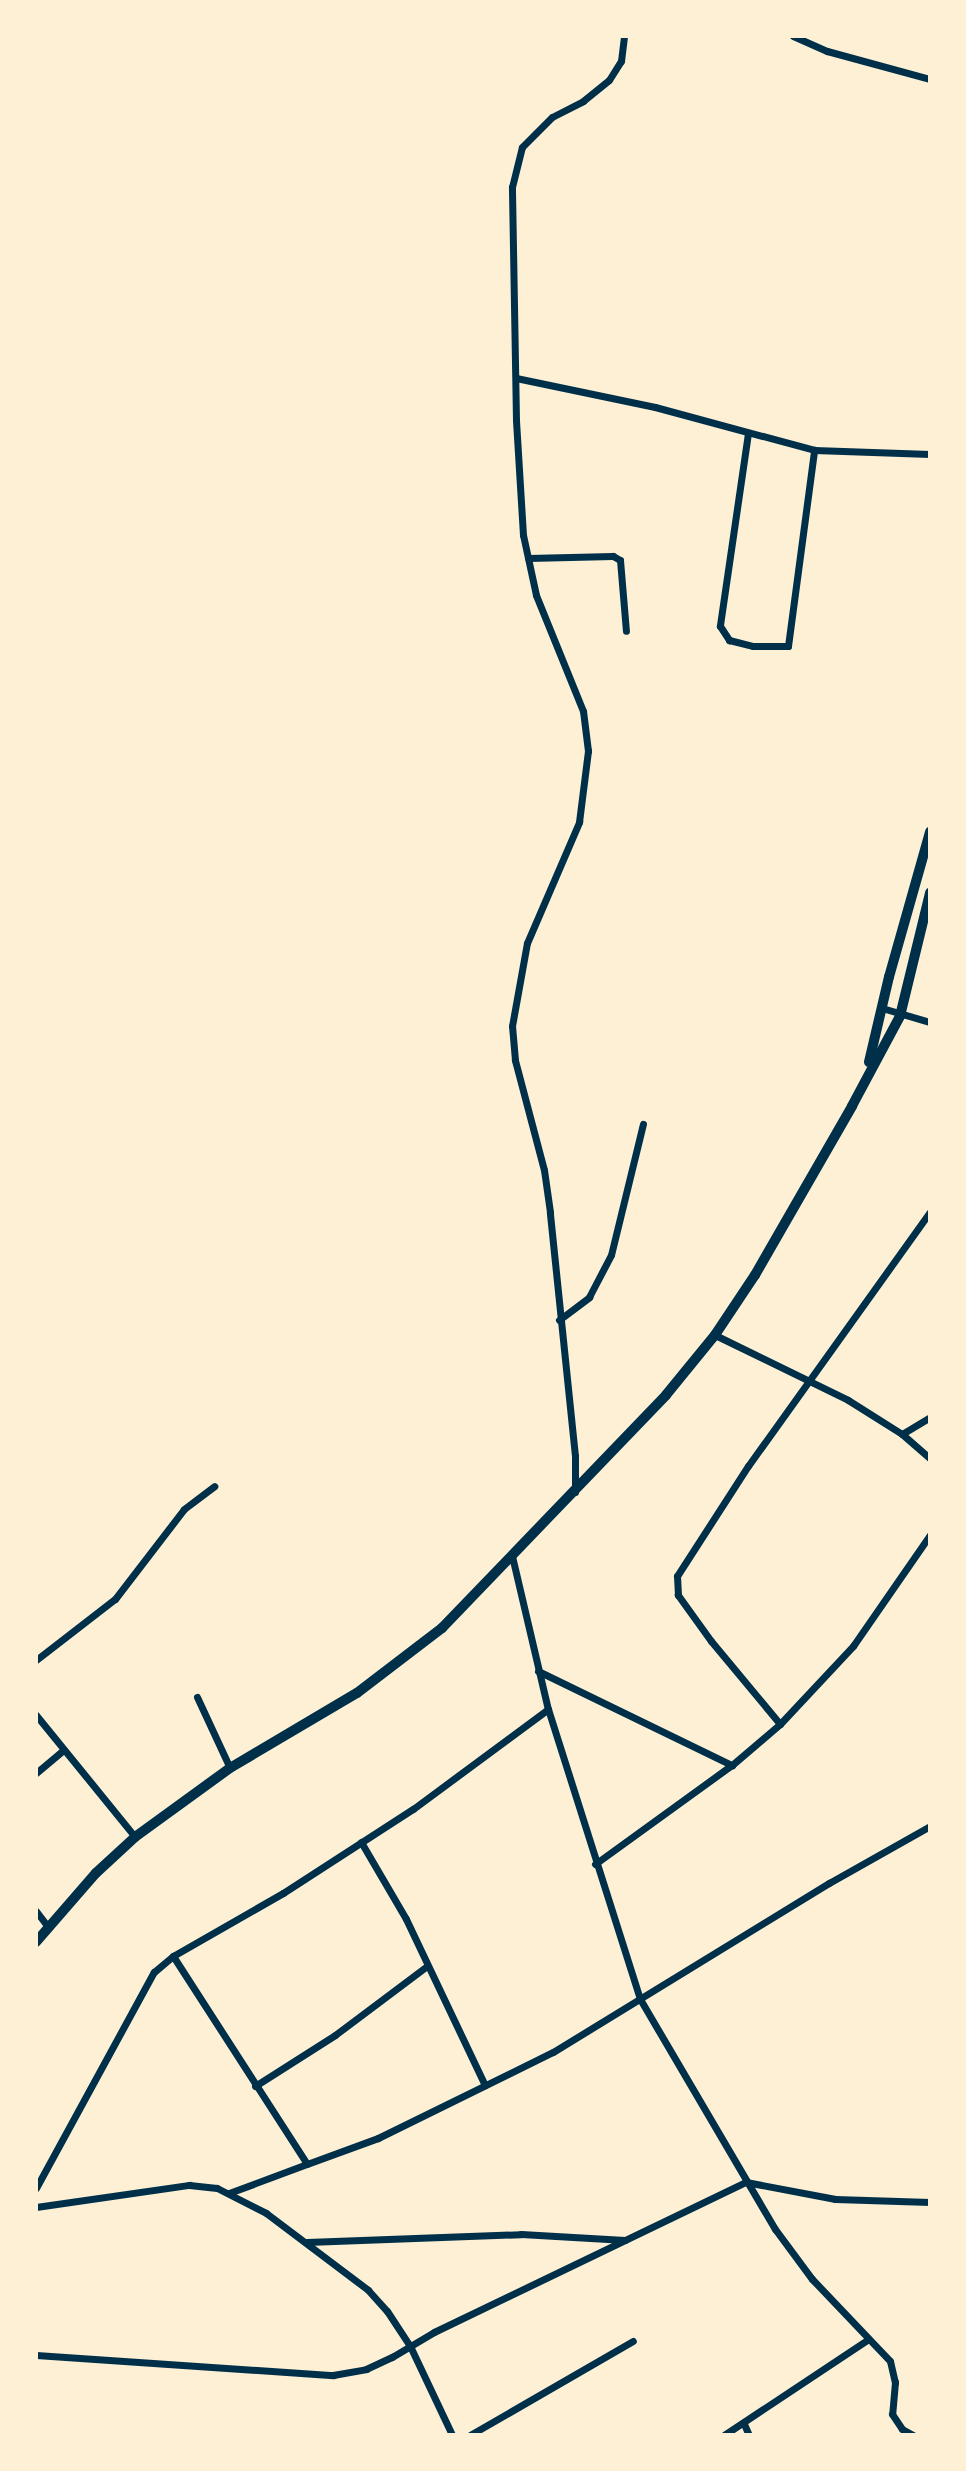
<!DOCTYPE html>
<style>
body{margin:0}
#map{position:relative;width:966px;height:2471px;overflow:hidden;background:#fdf0d5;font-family:"Open Sans",sans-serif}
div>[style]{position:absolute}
.minor>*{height:7px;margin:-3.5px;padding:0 3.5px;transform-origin:3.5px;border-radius:3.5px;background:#003049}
.secondary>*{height:10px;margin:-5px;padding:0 5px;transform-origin:5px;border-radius:5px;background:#003049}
span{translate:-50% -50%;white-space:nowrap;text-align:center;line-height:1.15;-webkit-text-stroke:8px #fdf0d5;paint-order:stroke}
.frame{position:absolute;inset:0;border:38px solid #fdf0d5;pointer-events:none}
</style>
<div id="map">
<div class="minor">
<div style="left:793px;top:36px;width:37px;rotate:24deg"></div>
<div style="left:827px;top:51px;width:107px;rotate:15.2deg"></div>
<div style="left:516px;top:378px;width:142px;rotate:11.8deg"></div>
<div style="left:655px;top:407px;width:165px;rotate:15.1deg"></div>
<div style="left:814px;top:450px;width:116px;rotate:2deg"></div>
<div style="left:748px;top:433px;width:195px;rotate:98.3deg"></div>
<div style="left:720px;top:626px;width:17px;rotate:57deg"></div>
<div style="left:729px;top:640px;width:25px;rotate:14deg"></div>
<div style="left:753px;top:646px;width:35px"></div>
<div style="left:788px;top:646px;width:198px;rotate:-82.4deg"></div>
<div style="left:528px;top:558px;width:85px;rotate:-1.3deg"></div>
<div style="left:613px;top:556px;width:8px;rotate:30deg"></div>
<div style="left:620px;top:560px;width:71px;rotate:85.2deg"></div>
<div style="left:882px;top:1008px;width:50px;rotate:16.3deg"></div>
<div style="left:559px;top:1320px;width:38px;rotate:-37deg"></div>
<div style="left:589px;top:1297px;width:47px;rotate:-62.4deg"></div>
<div style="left:611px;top:1255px;width:135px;rotate:-76.3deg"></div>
<div style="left:715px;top:1335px;width:148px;rotate:26deg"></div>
<div style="left:848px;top:1400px;width:64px;rotate:32.2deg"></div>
<div style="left:902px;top:1434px;width:37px;rotate:41deg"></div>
<div style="left:902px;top:1434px;width:33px;rotate:-31deg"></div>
<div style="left:575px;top:1492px;width:36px;rotate:-90deg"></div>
<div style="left:575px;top:1456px;width:245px;rotate:-95.9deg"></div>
<div style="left:550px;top:1212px;width:42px;rotate:-98.1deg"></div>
<div style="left:544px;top:1170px;width:114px;rotate:-104.8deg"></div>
<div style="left:515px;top:1060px;width:34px;rotate:-95deg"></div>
<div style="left:512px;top:1026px;width:84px;rotate:-79.8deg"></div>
<div style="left:527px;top:943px;width:132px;rotate:-66.7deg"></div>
<div style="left:579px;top:822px;width:72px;rotate:-82.8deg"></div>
<div style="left:588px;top:751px;width:40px;rotate:-97.1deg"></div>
<div style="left:583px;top:711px;width:125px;rotate:-112.1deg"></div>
<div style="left:536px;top:595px;width:61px;rotate:-102.2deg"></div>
<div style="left:523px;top:535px;width:115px;rotate:-93.5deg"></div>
<div style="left:516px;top:420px;width:233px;rotate:-91deg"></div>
<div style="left:512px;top:187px;width:41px;rotate:-76deg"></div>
<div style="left:522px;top:147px;width:42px;rotate:-45deg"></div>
<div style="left:552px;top:117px;width:35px;rotate:-27deg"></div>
<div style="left:583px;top:101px;width:33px;rotate:-39deg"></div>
<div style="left:609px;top:80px;width:22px;rotate:-58deg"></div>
<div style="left:621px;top:61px;width:25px;rotate:-83deg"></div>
<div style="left:512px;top:1556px;width:157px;rotate:76.8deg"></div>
<div style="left:548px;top:1709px;width:304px;rotate:72.4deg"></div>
<div style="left:640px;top:1999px;width:267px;rotate:59.6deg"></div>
<div style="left:775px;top:2229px;width:62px;rotate:53.5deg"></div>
<div style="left:812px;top:2279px;width:113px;rotate:46.4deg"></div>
<div style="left:890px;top:2361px;width:22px;rotate:77deg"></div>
<div style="left:895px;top:2382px;width:32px;rotate:95deg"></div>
<div style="left:892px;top:2414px;width:18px;rotate:56deg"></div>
<div style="left:902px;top:2429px;width:13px;rotate:29deg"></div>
<div style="left:36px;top:1660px;width:100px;rotate:-37.7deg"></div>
<div style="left:115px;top:1599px;width:113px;rotate:-52.5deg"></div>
<div style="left:184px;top:1509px;width:38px;rotate:-37deg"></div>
<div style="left:538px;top:1671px;width:216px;rotate:25.9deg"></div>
<div style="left:197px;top:1697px;width:78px;rotate:65.1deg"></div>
<div style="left:36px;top:1715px;width:157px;rotate:50.9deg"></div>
<div style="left:780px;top:1724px;width:108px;rotate:-129.7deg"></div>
<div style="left:711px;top:1641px;width:57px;rotate:-125.7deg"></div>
<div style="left:678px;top:1595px;width:19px;rotate:-93deg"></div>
<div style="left:677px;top:1576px;width:131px;rotate:-57.2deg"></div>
<div style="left:748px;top:1466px;width:312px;rotate:-54.4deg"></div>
<div style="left:36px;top:1773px;width:35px;rotate:-40deg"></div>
<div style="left:361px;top:1842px;width:89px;rotate:59.7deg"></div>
<div style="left:406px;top:1919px;width:184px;rotate:64.6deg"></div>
<div style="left:595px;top:1864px;width:169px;rotate:-35.9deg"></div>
<div style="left:732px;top:1765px;width:63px;rotate:-40.5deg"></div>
<div style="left:780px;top:1724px;width:107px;rotate:-46.9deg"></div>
<div style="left:853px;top:1646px;width:135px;rotate:-55.3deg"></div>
<div style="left:36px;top:1911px;width:20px;rotate:53deg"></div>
<div style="left:173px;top:1956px;width:247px;rotate:57.2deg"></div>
<div style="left:307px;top:2164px;width:76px;rotate:-20.1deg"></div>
<div style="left:378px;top:2138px;width:195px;rotate:-26.2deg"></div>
<div style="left:553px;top:2052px;width:324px;rotate:-31.5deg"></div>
<div style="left:829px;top:1883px;width:116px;rotate:-29.4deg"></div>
<div style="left:255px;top:2086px;width:95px;rotate:-32.5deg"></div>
<div style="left:335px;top:2035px;width:115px;rotate:-36.9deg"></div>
<div style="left:36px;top:2188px;width:246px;rotate:-61.4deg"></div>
<div style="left:154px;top:1972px;width:25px;rotate:-40deg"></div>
<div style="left:173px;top:1956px;width:127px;rotate:-29.8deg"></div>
<div style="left:283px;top:1893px;width:155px;rotate:-32.9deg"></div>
<div style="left:413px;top:1809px;width:168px;rotate:-36.5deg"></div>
<div style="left:229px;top:2193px;width:83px;rotate:-20.4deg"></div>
<div style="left:36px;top:2207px;width:155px;rotate:-8.2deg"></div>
<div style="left:189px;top:2185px;width:28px;rotate:6deg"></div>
<div style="left:217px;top:2188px;width:55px;rotate:27deg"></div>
<div style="left:266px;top:2213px;width:128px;rotate:37deg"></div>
<div style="left:368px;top:2290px;width:28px;rotate:48deg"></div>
<div style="left:387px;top:2311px;width:42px;rotate:56.7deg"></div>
<div style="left:410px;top:2346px;width:98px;rotate:64.7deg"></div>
<div style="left:307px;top:2242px;width:214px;rotate:-2.1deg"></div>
<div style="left:521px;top:2234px;width:104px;rotate:3.3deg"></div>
<div style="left:36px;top:2355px;width:298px;rotate:3.9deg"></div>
<div style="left:333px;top:2375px;width:34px;rotate:-10deg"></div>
<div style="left:366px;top:2369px;width:29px;rotate:-25deg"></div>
<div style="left:392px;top:2357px;width:49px;rotate:-30.8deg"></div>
<div style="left:434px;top:2332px;width:346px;rotate:-25.7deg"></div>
<div style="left:746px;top:2182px;width:91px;rotate:10.8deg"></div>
<div style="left:835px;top:2199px;width:95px;rotate:1.8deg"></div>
<div style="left:744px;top:2424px;width:12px;rotate:66deg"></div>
<div style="left:470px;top:2435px;width:188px;rotate:-30deg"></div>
<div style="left:724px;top:2435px;width:172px;rotate:-33.6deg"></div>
</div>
<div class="secondary">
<div style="left:869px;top:1062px;width:87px;rotate:-76.8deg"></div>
<div style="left:889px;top:977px;width:151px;rotate:-74.2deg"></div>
<div style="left:36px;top:1942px;width:91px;rotate:-49deg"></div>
<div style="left:96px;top:1873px;width:53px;rotate:-42.7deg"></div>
<div style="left:135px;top:1837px;width:117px;rotate:-36deg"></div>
<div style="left:230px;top:1768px;width:147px;rotate:-30.6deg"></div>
<div style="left:357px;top:1693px;width:107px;rotate:-37.4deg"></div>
<div style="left:442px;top:1628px;width:323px;rotate:-46.1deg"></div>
<div style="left:666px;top:1395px;width:77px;rotate:-50.8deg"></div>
<div style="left:715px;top:1335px;width:72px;rotate:-56.3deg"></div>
<div style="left:755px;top:1275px;width:195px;rotate:-60.1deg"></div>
<div style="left:852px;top:1106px;width:102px;rotate:-61.9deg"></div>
<div style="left:900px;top:1016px;width:127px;rotate:-76.3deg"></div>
</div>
<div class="frame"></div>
</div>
